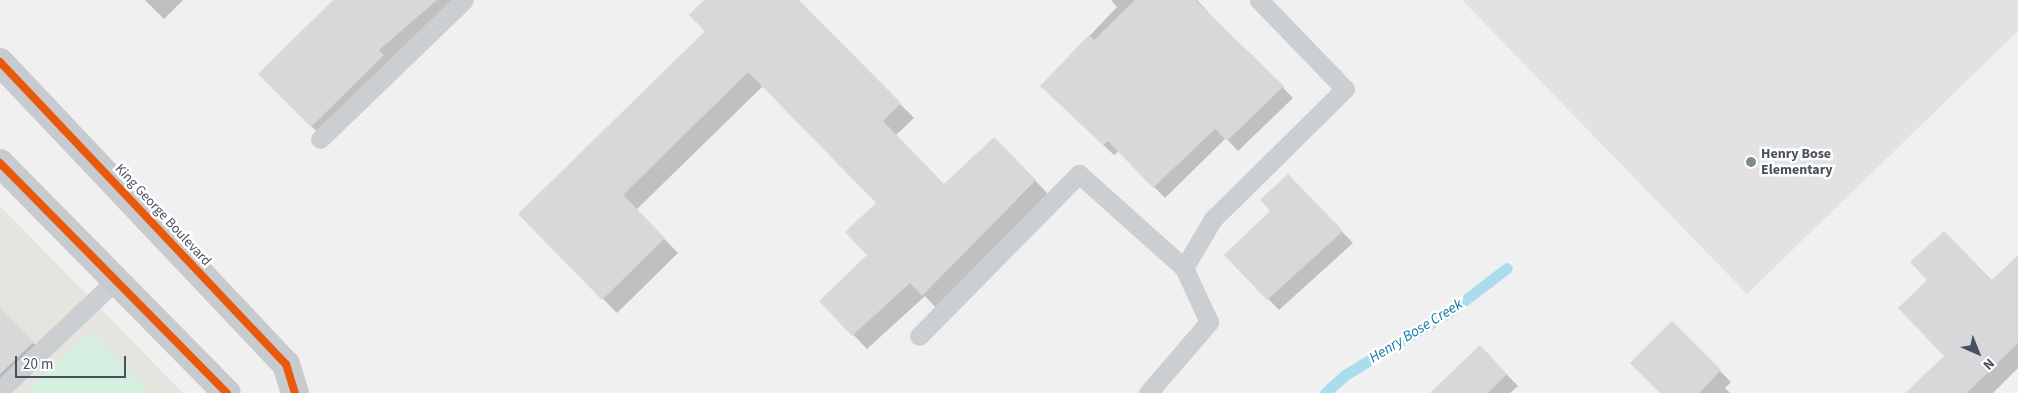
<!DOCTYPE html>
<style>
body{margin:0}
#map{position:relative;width:2018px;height:393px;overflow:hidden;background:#f1f0f0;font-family:"Source Sans 3",sans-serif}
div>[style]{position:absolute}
.commercial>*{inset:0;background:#e5e4de}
.education>*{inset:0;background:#e3e1e2}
.green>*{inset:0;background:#d5efe0}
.shadow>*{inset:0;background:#0003}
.stream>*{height:11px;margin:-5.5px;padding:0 5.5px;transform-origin:5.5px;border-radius:5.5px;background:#aadced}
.building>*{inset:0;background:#d8d8da}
.service>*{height:19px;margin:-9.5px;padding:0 9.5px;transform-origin:9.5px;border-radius:9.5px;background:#cccfd1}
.primary>*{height:28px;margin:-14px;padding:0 14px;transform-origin:14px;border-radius:14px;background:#c7cbcf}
.cycleway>*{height:8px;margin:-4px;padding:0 4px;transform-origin:4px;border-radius:4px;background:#e8590c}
.dots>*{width:14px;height:14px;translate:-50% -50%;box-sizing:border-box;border:2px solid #fff;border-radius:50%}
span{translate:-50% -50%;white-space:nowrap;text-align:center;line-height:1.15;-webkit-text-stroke:5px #fff;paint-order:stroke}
.poi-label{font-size:14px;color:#47515d;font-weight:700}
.left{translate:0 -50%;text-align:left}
.street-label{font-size:14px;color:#47515d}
.water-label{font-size:15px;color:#0c7ca2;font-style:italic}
.north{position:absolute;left:1953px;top:328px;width:50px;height:50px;-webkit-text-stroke:4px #fff;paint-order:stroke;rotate:136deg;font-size:14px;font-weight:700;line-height:20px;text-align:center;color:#47515d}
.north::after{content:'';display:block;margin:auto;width:18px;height:22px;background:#47515d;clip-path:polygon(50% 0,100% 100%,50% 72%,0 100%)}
.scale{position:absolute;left:15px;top:356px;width:111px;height:22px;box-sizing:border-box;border:2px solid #47515d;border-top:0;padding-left:6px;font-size:15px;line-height:18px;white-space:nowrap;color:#47515d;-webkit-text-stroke:4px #fff;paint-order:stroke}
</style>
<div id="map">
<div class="commercial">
<div style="clip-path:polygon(0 206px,183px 393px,0 393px)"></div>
</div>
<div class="education">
<div style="clip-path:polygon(1462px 0,2018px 0,2018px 31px,1747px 294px)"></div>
</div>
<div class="green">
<div style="clip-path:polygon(91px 331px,150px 393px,25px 393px)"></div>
</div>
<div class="shadow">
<div style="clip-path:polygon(145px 0,183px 0,164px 19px)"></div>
<div style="clip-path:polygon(335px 0,464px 0,325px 140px,260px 74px)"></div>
<div style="clip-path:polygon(706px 0,798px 0,914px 118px,896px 135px,945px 186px,1008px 152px,1049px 195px,937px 309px,925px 296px,867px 349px,821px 301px,869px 255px,877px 203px,763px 86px,636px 210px,678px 253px,617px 313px,520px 214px,707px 31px)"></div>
<div style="clip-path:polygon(1111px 0,1197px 0,1248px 56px,1251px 54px,1293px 98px,1238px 151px,1226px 138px,1165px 198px,1119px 151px,1114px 155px,1042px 86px,1117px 7px)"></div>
<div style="clip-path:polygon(1288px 176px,1353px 243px,1279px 310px,1226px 255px,1272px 211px)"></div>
<div style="clip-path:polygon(2018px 257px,2018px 368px,1993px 393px,1907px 393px,1946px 356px,1992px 282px)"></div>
<div style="clip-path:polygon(0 309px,44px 354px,0 393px)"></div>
<div style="clip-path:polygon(1672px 323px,1731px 382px,1725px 388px,1730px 393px,1662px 393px)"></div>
<div style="clip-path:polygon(1480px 347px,1518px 386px,1510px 393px,1432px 393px)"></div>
</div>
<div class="stream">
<div style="left:1325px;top:393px;width:27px;rotate:-42deg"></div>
<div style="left:1345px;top:375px;width:125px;rotate:-31.3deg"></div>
<div style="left:1452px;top:310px;width:69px;rotate:-37.4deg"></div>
</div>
<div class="building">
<div style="clip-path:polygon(333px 0,437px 0,379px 50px,384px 55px,311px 127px,258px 74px)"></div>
<div style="clip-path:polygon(704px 0,799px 0,901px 103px,883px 121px,944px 184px,994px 137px,1036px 180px,922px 296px,910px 283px,852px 336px,819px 301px,867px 255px,845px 232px,876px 203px,748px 72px,623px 195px,665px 238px,602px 300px,518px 214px,705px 31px,689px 15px)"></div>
<div style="clip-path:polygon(1135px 0,1195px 0,1284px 86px,1227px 141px,1215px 129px,1153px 188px,1108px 141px,1103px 145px,1040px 86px,1089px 35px,1094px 40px)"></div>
<div style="clip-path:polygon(1288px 174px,1343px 231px,1267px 300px,1224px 255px,1270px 211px,1260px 200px)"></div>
<div style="clip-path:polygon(1944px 231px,1992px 280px,2018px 255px,2018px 343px,1967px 393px,1905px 393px,1944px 356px,1898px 308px,1927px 280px,1910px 262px)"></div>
<div style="clip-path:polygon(0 307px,34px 342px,0 374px)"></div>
<div style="clip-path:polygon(1672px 321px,1721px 370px,1699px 393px,1660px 393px,1630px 363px)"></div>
<div style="clip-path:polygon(1480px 345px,1507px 374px,1488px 393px,1430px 393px)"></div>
</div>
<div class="service">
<div style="left:320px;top:139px;width:200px;rotate:-44deg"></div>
<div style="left:919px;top:336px;width:228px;rotate:-45.4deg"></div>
<div style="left:1079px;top:174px;width:141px;rotate:41.8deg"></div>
<div style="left:0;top:390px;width:160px;rotate:-43.5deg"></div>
<div style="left:1148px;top:393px;width:94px;rotate:-49.3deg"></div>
<div style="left:1209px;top:322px;width:60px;rotate:-114.8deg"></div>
<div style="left:1184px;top:268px;width:57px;rotate:-59.4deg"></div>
<div style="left:1213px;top:219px;width:185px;rotate:-44.6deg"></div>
<div style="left:1345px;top:89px;width:124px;rotate:-134deg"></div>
</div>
<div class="primary">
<div style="left:0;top:62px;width:416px;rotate:46.6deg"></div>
<div style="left:286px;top:364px;width:30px;rotate:73deg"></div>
<div style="left:0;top:163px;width:323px;rotate:45.4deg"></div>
</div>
<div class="cycleway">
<div style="left:0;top:62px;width:416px;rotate:46.6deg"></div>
<div style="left:286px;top:364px;width:30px;rotate:73deg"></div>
<div style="left:0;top:163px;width:323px;rotate:45.4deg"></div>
</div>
<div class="dots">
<div style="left:1751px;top:162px;background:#828990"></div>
</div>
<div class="poi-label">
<span class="left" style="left:1761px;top:162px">Henry Bose<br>Elementary</span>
</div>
<div class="street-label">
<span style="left:163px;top:215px;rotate:47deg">King George Boulevard</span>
</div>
<div class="water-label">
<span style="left:1416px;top:331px;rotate:-32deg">Henry Bose Creek</span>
</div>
<div class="north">N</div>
<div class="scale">20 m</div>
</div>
